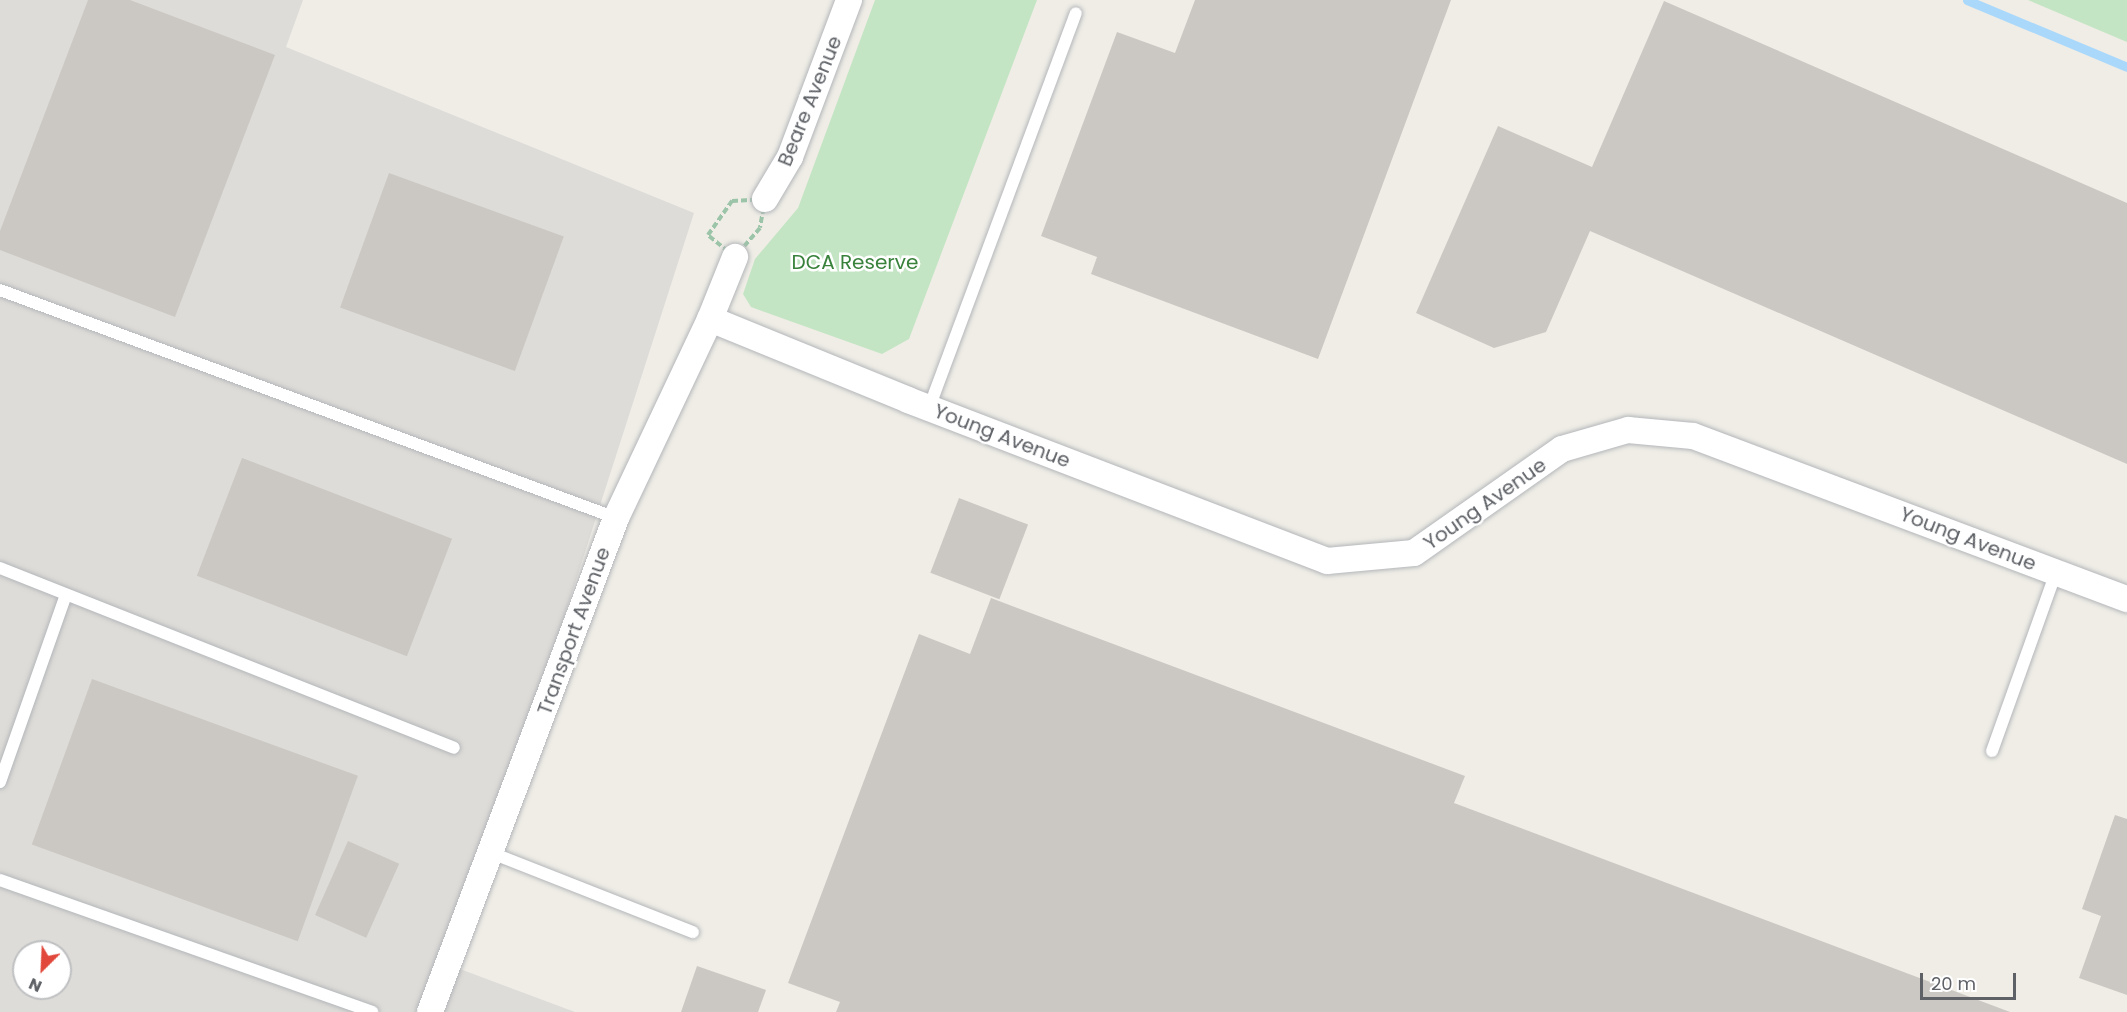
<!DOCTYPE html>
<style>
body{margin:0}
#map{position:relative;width:2127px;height:1012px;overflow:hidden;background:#efede6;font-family:Poppins,sans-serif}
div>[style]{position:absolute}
.industrial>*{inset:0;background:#dedcd8}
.green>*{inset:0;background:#c4e5c4}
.stream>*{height:9px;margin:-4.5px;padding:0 4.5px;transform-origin:4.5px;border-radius:4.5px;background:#aad8fb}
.building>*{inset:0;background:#cbc8c3;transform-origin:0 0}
.path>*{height:4px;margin-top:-2px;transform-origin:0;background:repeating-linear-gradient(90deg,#9cc4a8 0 6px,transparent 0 9px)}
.roads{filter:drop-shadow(0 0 2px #b3b6ba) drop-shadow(0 0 2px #b3b6ba)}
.service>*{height:12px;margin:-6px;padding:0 6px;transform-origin:6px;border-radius:6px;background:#fff}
.minor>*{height:26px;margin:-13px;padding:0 13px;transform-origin:13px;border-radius:13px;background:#fff}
span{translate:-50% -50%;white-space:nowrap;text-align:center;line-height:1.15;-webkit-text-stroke:5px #fff;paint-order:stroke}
.street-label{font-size:20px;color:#5e6166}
.park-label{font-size:20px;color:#39823c}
.north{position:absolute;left:12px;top:940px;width:60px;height:60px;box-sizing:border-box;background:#fff;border:2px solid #bfc0c2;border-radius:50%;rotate:204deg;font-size:16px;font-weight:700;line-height:24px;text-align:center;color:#5e6166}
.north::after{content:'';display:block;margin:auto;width:21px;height:27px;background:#e1473a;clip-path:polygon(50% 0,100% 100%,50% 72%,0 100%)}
.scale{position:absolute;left:1920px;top:973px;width:96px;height:27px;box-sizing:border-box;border:3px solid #5e6166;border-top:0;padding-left:8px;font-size:18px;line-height:21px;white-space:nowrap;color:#5e6166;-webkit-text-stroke:4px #fff;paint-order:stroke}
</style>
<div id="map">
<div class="industrial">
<div style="clip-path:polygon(evenodd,0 0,303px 0,286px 47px,694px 213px,452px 966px,575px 1012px,0 1012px,0 0,24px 952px,60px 952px,60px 988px,24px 988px,24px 952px)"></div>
</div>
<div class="green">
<div style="clip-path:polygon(875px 0,1037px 0,909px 339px,882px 354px,751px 307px,743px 294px,755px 259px,798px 208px)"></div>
<div style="clip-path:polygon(2028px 0,2127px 0,2127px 42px)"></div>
</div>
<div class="stream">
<div style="left:1967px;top:0;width:173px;rotate:22.7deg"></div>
</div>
<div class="building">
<div style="clip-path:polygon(88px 0,130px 0,275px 55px,175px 317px,0 250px,0 231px)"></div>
<div style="clip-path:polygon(1195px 0,1451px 0,1318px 359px,1091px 274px,1097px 257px,1041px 236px,1117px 32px,1175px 53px)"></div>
<div style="clip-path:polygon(1664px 1px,2127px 203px,2127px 464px,1590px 231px,1546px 332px,1494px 348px,1416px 313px,1498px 126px,1592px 167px)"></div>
<div style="left:389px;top:173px;width:186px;height:143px;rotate:20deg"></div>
<div style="left:242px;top:458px;width:225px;height:126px;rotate:21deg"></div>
<div style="left:959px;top:498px;width:74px;height:80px;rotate:21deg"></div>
<div style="clip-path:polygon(991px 598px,1465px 776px,1454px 803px,2010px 1012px,836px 1012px,840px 1002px,788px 983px,919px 634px,970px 654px)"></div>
<div style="left:92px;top:679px;width:283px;height:176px;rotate:20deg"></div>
<div style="clip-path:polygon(2115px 815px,2127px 819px,2127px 995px,2079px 978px,2101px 916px,2082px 909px)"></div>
<div style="left:348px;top:841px;width:56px;height:81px;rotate:24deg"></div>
<div style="clip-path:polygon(697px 966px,766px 990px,758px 1012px,681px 1012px)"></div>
</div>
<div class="path">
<div style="left:765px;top:199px;width:29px;rotate:100deg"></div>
<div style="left:760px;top:228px;width:38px;rotate:131deg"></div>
<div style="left:735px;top:257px;width:35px;rotate:-141deg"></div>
<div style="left:708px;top:235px;width:42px;rotate:-54.8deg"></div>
<div style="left:732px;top:201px;width:33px;rotate:-3deg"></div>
</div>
<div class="roads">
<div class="service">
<div style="left:0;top:290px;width:657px;rotate:20.31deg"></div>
<div style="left:929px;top:408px;width:421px;rotate:-69.6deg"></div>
<div style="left:0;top:568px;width:488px;rotate:21.6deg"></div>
<div style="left:1992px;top:751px;width:190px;rotate:-70.3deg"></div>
<div style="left:0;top:782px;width:198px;rotate:-70.6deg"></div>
<div style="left:492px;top:853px;width:216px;rotate:21.5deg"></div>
<div style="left:0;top:880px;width:395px;rotate:19.5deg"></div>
</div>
<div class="minor">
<div style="left:765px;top:199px;width:49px;rotate:-59.2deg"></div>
<div style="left:790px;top:157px;width:168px;rotate:-69.4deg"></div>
<div style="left:710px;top:319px;width:214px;rotate:22.2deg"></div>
<div style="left:908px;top:400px;width:449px;rotate:21deg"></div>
<div style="left:1327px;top:561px;width:87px;rotate:-5.3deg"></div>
<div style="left:1414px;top:553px;width:181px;rotate:-35.1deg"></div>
<div style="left:1562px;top:449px;width:69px;rotate:-16.1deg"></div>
<div style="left:1628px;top:430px;width:65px;rotate:5.3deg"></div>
<div style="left:1693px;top:436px;width:464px;rotate:20.6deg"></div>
<div style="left:430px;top:1012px;width:528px;rotate:-69.37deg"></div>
<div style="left:616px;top:518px;width:220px;rotate:-64.7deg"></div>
<div style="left:710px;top:319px;width:67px;rotate:-68deg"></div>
</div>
</div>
<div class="street-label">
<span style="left:810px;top:101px;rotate:-68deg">Beare Avenue</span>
<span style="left:1002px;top:436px;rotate:21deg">Young Avenue</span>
<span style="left:1485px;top:504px;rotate:-35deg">Young Avenue</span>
<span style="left:1968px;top:539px;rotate:21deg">Young Avenue</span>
<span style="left:574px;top:631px;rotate:-70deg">Transport Avenue</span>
</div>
<div class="park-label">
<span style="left:855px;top:262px">DCA Reserve</span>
</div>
<div class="north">N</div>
<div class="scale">20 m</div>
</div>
